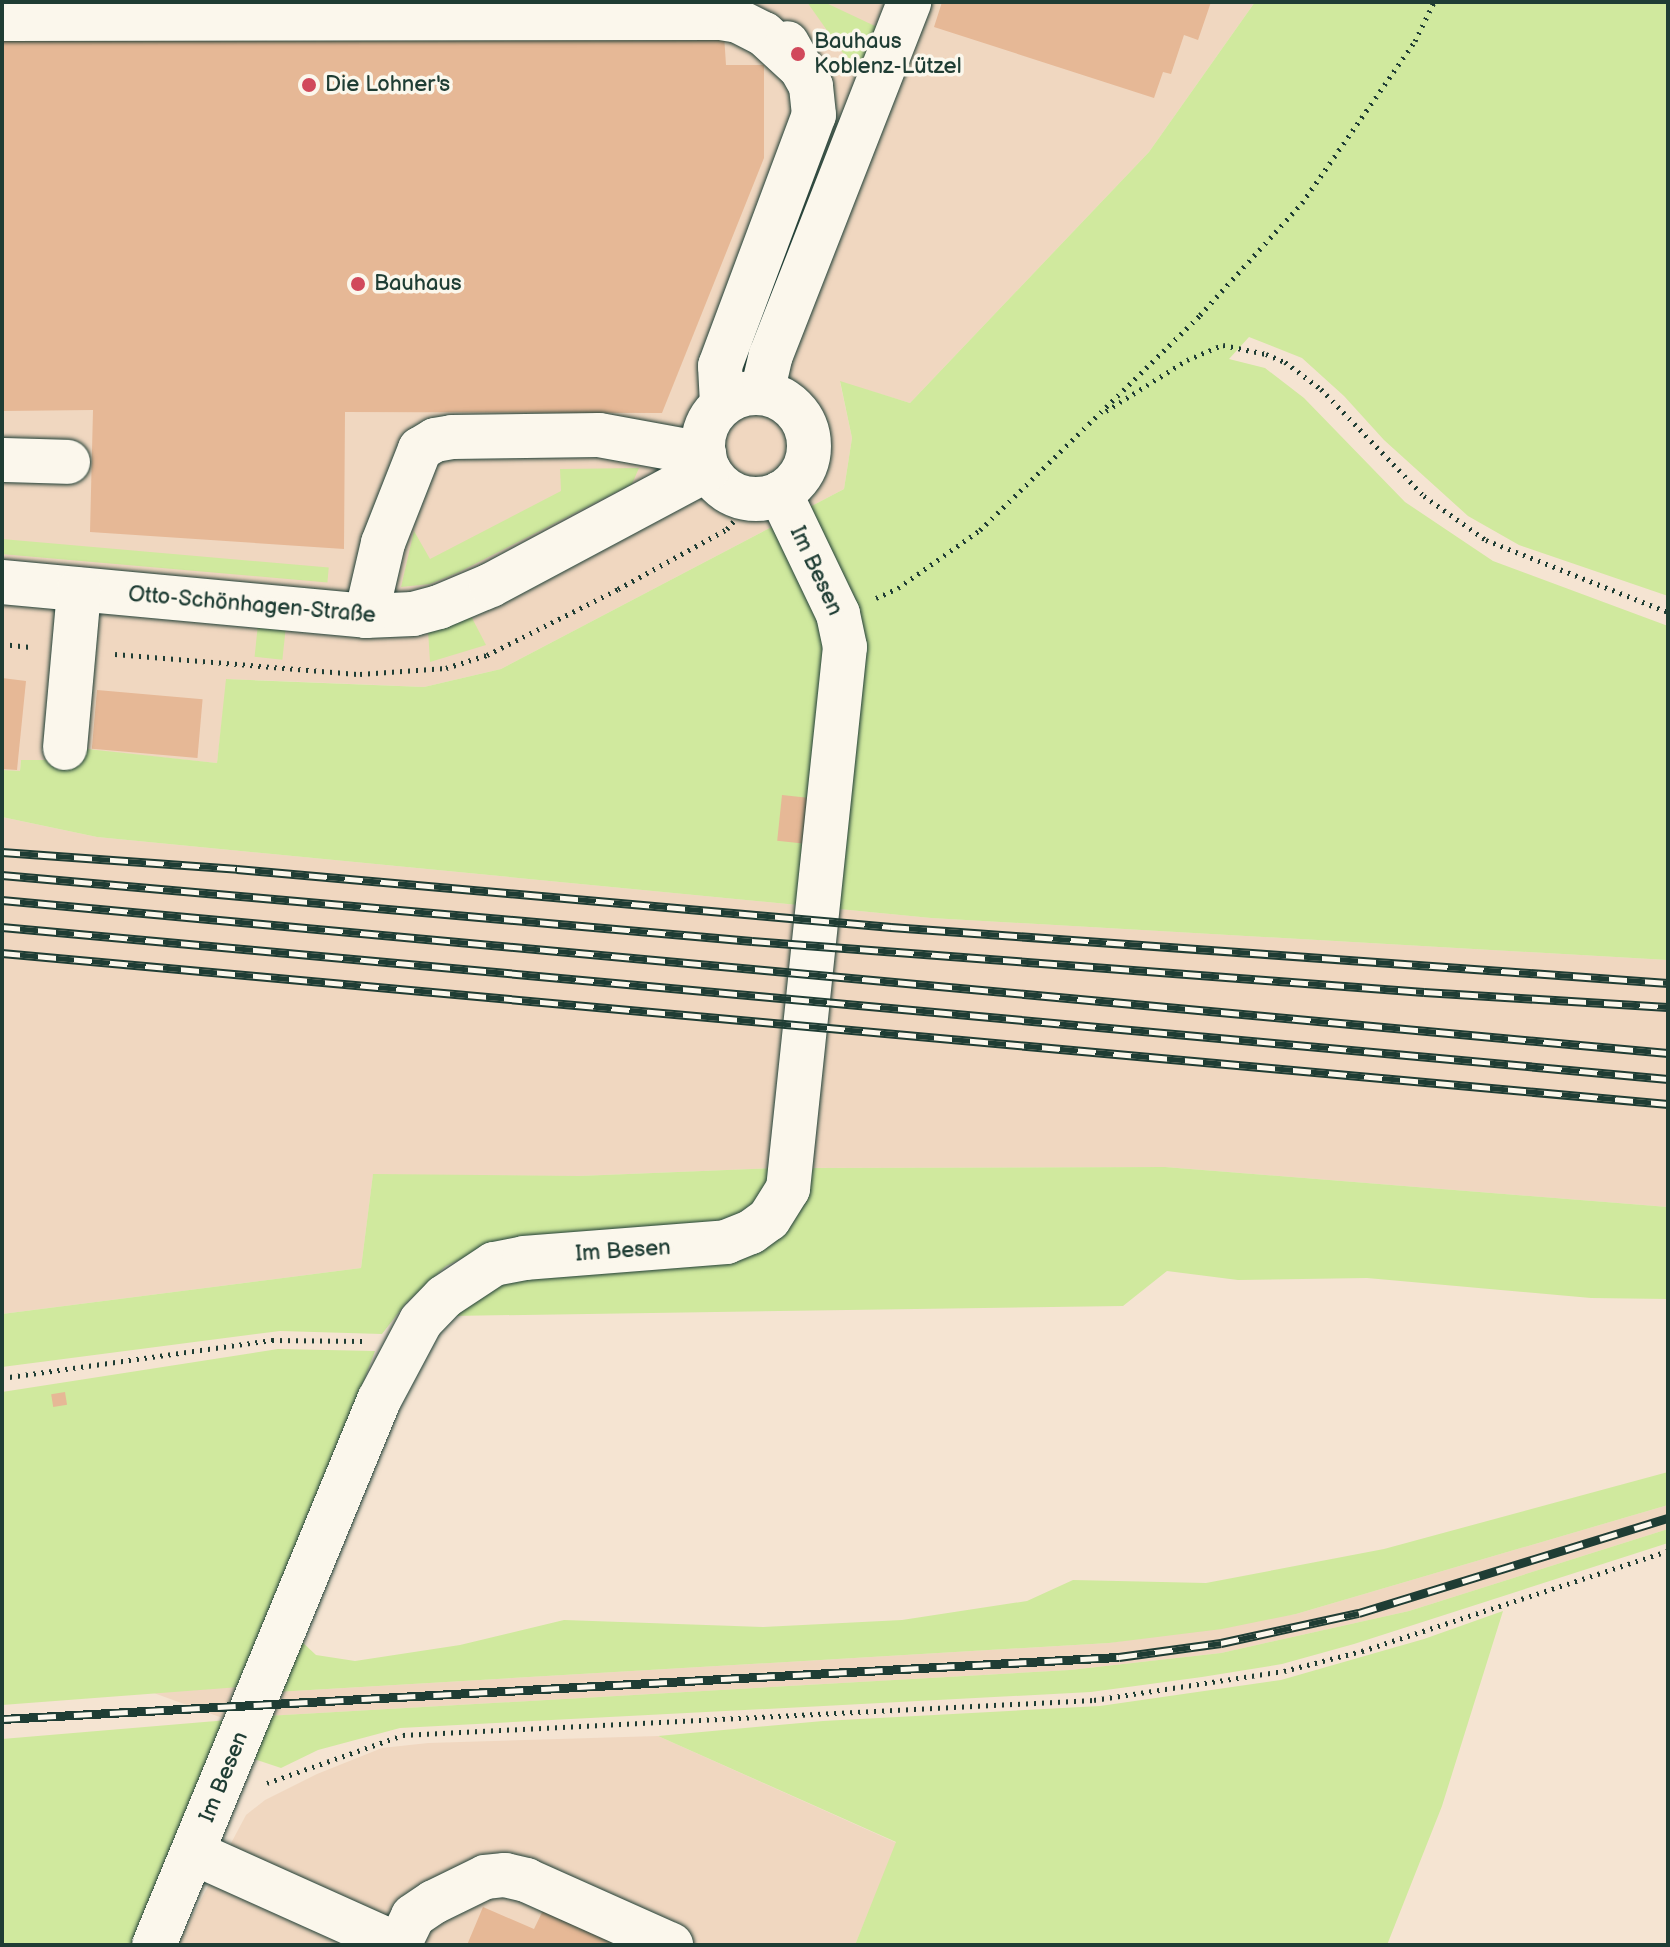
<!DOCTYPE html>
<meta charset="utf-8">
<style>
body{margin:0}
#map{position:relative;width:1670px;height:1947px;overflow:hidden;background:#f5e4d2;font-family:"Balsamiq Sans",sans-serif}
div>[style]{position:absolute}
.built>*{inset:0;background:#f0d7c0;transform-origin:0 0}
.green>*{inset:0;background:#d0e99e;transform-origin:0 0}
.building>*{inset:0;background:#e6b896;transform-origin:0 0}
.path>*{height:5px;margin-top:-2.5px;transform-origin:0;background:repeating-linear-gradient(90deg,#1f3d34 0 2px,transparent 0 8px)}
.roads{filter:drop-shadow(0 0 2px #1f3d34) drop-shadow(0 0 2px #1f3d34)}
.minor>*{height:44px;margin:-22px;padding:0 22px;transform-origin:22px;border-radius:22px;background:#fbf7ec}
.minor>.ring{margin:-22px;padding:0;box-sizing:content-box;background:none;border:44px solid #fbf7ec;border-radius:50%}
.rail>*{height:9px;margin-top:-4.5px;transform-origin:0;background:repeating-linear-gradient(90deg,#fbf7ec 0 18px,#1f3d34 0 36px);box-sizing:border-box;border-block:2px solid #1f3d34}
.dots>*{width:22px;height:22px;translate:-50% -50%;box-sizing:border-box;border:4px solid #fbf7ec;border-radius:50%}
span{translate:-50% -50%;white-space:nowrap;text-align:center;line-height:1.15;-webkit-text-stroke:7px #fbf7ec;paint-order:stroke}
.poi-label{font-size:22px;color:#1f3d34}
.left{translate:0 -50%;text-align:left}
.street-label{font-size:22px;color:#1f3d34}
.frame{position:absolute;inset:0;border:4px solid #1f3d34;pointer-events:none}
</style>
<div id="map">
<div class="built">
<div style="clip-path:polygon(2px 2px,1255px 2px,1149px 152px,910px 403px,840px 382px,852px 438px,844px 489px,501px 669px,424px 687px,227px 679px,217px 763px,79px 749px,77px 760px,21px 760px,20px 771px,2px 776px)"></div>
<div style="clip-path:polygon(2px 817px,97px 837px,931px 918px,1668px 960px,1668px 1207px,1165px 1167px,774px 1168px,579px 1176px,373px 1175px,361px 1268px,2px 1314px)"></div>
<div style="clip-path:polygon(1668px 1505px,1668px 1529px,1409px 1611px,1221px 1653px,1070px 1670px,266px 1716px,276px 1692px,1109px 1643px,1296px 1614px)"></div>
<div style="left:240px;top:1687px;width:35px;height:239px;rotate:110deg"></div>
<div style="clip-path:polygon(658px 1736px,897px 1843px,855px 1945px,177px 1945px,246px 1815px,265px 1800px,317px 1774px,382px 1748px,428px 1743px)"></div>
</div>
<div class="green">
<div style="clip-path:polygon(807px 2px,824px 2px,877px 27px,857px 73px)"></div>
<div style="clip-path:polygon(1255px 2px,1668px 2px,1668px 596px,1519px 545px,1468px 516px,1384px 440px,1344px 396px,1302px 358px,1249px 337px,1229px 359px,1265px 368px,1304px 398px,1405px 502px,1493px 561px,1668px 626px,1668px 960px,931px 918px,97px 837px,2px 817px,2px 770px,20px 771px,21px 760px,77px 760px,78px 748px,217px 763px,226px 679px,424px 687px,501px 669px,844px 489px,852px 438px,840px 381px,910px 403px,1149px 152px)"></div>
<div style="clip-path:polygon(639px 468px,632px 484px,459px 572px,430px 584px,401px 587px,414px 531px,430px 559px,561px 491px,560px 469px)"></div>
<div style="left:2px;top:539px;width:328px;height:15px;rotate:5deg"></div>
<div style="clip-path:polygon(471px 616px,486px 645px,430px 662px,428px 630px)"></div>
<div style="left:258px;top:624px;width:28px;height:33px;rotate:6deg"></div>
<div style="clip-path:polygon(1165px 1167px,1668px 1207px,1668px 1299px,1591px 1298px,1367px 1278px,1238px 1280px,1167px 1271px,1123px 1306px,450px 1316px,520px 1273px,732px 1259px,777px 1240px,801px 1207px,813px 1168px)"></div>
<div style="clip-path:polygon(774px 1168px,766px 1186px,752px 1204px,725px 1223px,476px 1252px,446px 1266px,406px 1303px,382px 1334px,280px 1331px,2px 1367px,2px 1314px,361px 1268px,373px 1174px,579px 1176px)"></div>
<div style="clip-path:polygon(278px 1349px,375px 1351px,287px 1585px,240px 1687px,2px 1705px,2px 1392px)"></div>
<div style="clip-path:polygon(1668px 1472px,1668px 1505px,1296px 1614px,1222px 1629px,1109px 1643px,276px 1692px,300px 1640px,316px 1655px,355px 1661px,460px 1645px,564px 1620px,763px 1627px,902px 1620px,1027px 1601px,1073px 1580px,1206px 1583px,1384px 1549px)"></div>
<div style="clip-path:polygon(1668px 1529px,1668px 1543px,1354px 1644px,1282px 1664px,1202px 1677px,1091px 1692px,400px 1728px,318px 1750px,281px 1768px,251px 1758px,266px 1716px,1070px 1670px,1221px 1653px,1409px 1611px)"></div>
<div style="clip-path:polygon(1503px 1611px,1442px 1806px,1387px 1945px,855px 1945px,896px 1842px,658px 1736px,823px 1721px,1100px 1706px,1281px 1680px,1424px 1639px)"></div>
<div style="clip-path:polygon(228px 1720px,136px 1945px,2px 1945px,2px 1739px)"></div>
</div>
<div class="building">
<div style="clip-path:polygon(942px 2px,1211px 2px,1198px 40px,1184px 35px,1171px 74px,1163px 72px,1154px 98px,934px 27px)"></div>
<div style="clip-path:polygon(724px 34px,726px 65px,764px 65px,764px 158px,662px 413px,345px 412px,344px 549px,90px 532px,93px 410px,2px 411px,2px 36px)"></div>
<div style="clip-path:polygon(2px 678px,26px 681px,17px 770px,2px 769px)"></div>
<div style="left:97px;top:690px;width:106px;height:59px;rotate:5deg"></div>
<div style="left:782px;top:795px;width:28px;height:46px;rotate:6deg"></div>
<div style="left:65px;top:1392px;width:13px;height:14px;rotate:81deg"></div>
<div style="clip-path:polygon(547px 1902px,645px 1945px,467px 1945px,483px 1907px,534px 1929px)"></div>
</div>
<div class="path">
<div style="left:1106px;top:411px;width:96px;rotate:-32.2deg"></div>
<div style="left:1187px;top:360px;width:39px;rotate:-23deg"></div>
<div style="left:1223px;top:345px;width:44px;rotate:11.8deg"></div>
<div style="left:1266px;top:354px;width:21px;rotate:23deg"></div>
<div style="left:1285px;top:362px;width:45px;rotate:36.9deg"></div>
<div style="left:1321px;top:389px;width:149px;rotate:46.1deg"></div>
<div style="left:1424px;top:496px;width:76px;rotate:35.4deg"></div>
<div style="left:1486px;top:540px;width:196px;rotate:21.6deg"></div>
<div style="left:876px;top:598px;width:24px;rotate:-24deg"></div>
<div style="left:898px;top:588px;width:100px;rotate:-35.3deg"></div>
<div style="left:980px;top:530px;width:308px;rotate:-44.3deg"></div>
<div style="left:1200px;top:315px;width:151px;rotate:-47.7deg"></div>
<div style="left:1302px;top:203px;width:198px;rotate:-55.1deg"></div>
<div style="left:1415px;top:41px;width:43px;rotate:-64deg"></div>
<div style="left:2px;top:644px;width:31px;rotate:6deg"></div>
<div style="left:115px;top:654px;width:246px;rotate:4.7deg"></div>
<div style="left:360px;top:674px;width:86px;rotate:-4deg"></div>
<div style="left:446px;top:668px;width:43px;rotate:-17.6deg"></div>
<div style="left:487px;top:655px;width:147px;rotate:-26.7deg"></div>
<div style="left:618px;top:589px;width:124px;rotate:-28.8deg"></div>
<div style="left:727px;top:529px;width:23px;rotate:-49deg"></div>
<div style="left:2px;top:1378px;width:273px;rotate:-8deg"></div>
<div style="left:272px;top:1340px;width:90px;rotate:0.6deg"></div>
<div style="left:267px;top:1783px;width:144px;rotate:-19.4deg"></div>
<div style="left:403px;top:1735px;width:692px;rotate:-2.9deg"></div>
<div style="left:1094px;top:1700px;width:192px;rotate:-8.7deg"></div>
<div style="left:1284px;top:1671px;width:81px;rotate:-14.4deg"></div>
<div style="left:1362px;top:1651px;width:322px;rotate:-18.1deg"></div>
</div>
<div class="roads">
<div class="minor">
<div style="left:2px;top:19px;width:719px;rotate:-0.08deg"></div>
<div style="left:721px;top:18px;width:17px;rotate:10deg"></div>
<div style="left:738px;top:21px;width:29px;rotate:27deg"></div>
<div style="left:764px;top:34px;width:52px;rotate:42.6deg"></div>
<div style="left:762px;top:393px;width:39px;rotate:-77deg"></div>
<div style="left:771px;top:355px;width:379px;rotate:-68.6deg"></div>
<div class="ring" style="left:703px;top:393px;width:62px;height:62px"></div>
<div style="left:722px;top:404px;width:38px;rotate:-93deg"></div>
<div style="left:720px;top:366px;width:268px;rotate:-69.5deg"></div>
<div style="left:814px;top:115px;width:29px;rotate:-96deg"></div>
<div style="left:811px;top:86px;width:49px;rotate:-119.2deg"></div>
<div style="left:2px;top:460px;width:66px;rotate:1.7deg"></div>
<div style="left:2px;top:582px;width:366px;rotate:5.3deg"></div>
<div style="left:366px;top:616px;width:47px;rotate:-2.4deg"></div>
<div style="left:413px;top:614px;width:27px;rotate:-15deg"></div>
<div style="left:439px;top:607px;width:56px;rotate:-22.9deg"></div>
<div style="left:491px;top:585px;width:246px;rotate:-28.1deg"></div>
<div style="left:366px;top:616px;width:75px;rotate:-76.9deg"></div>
<div style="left:383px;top:543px;width:101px;rotate:-68.5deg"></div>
<div style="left:420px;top:449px;width:17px;rotate:-31deg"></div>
<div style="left:435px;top:440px;width:17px;rotate:-10deg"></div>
<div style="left:452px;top:437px;width:147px;rotate:-0.8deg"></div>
<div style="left:599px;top:435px;width:107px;rotate:10.3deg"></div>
<div style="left:65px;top:748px;width:159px;rotate:-84.9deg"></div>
<div style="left:194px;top:1853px;width:225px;rotate:24.2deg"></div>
<div style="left:399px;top:1945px;width:32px;rotate:-64deg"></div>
<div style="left:413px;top:1916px;width:25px;rotate:-34deg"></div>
<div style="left:434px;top:1902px;width:57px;rotate:-26.1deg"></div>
<div style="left:485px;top:1877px;width:20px;rotate:-6deg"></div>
<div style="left:505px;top:1875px;width:22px;rotate:13deg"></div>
<div style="left:526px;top:1880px;width:159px;rotate:24.1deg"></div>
<div style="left:154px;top:1945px;width:590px;rotate:-67.57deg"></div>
<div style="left:379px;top:1400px;width:89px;rotate:-62deg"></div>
<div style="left:421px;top:1321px;width:33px;rotate:-46deg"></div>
<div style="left:444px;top:1297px;width:60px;rotate:-33.4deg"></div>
<div style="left:494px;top:1264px;width:31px;rotate:-11deg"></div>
<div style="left:524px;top:1258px;width:203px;rotate:-4.5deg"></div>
<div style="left:726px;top:1242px;width:27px;rotate:-22deg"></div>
<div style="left:751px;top:1232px;width:22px;rotate:-36deg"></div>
<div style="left:769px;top:1219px;width:36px;rotate:-58deg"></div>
<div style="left:788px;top:1189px;width:545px;rotate:-84deg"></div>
<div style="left:845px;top:647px;width:34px;rotate:-102deg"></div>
<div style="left:838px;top:614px;width:134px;rotate:-115.6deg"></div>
</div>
</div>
<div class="rail">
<div style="left:2px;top:852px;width:236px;rotate:4.1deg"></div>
<div style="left:237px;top:869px;width:657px;rotate:5.07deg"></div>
<div style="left:891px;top:927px;width:779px;rotate:4.12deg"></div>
<div style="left:2px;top:875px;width:753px;rotate:5.03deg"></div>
<div style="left:752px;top:941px;width:674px;rotate:4.34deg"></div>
<div style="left:1424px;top:992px;width:244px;rotate:3.5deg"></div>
<div style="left:2px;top:900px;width:1673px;rotate:5.25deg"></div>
<div style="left:2px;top:927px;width:1673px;rotate:5.21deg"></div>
<div style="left:2px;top:953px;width:1673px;rotate:5.18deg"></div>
<div style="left:2px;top:1719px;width:1119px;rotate:-3.18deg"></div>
<div style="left:1119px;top:1657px;width:103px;rotate:-7.8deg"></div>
<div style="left:1221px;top:1643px;width:141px;rotate:-12.3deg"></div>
<div style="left:1359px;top:1613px;width:323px;rotate:-17.1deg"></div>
</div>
<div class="dots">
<div style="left:798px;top:54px;background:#d1495b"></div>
<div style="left:309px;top:85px;background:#d1495b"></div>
<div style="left:358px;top:284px;background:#d1495b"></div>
</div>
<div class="poi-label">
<span class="left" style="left:814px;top:54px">Bauhaus<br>Koblenz-Lützel</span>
<span class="left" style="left:325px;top:85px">Die Lohner's</span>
<span class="left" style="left:374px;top:284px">Bauhaus</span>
</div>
<div class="street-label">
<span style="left:816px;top:571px;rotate:65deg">Im Besen</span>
<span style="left:252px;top:605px;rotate:5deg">Otto-Schönhagen-Straße</span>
<span style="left:623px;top:1251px;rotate:-4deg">Im Besen</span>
<span style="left:224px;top:1777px;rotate:-68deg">Im Besen</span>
</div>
<div class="frame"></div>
</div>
